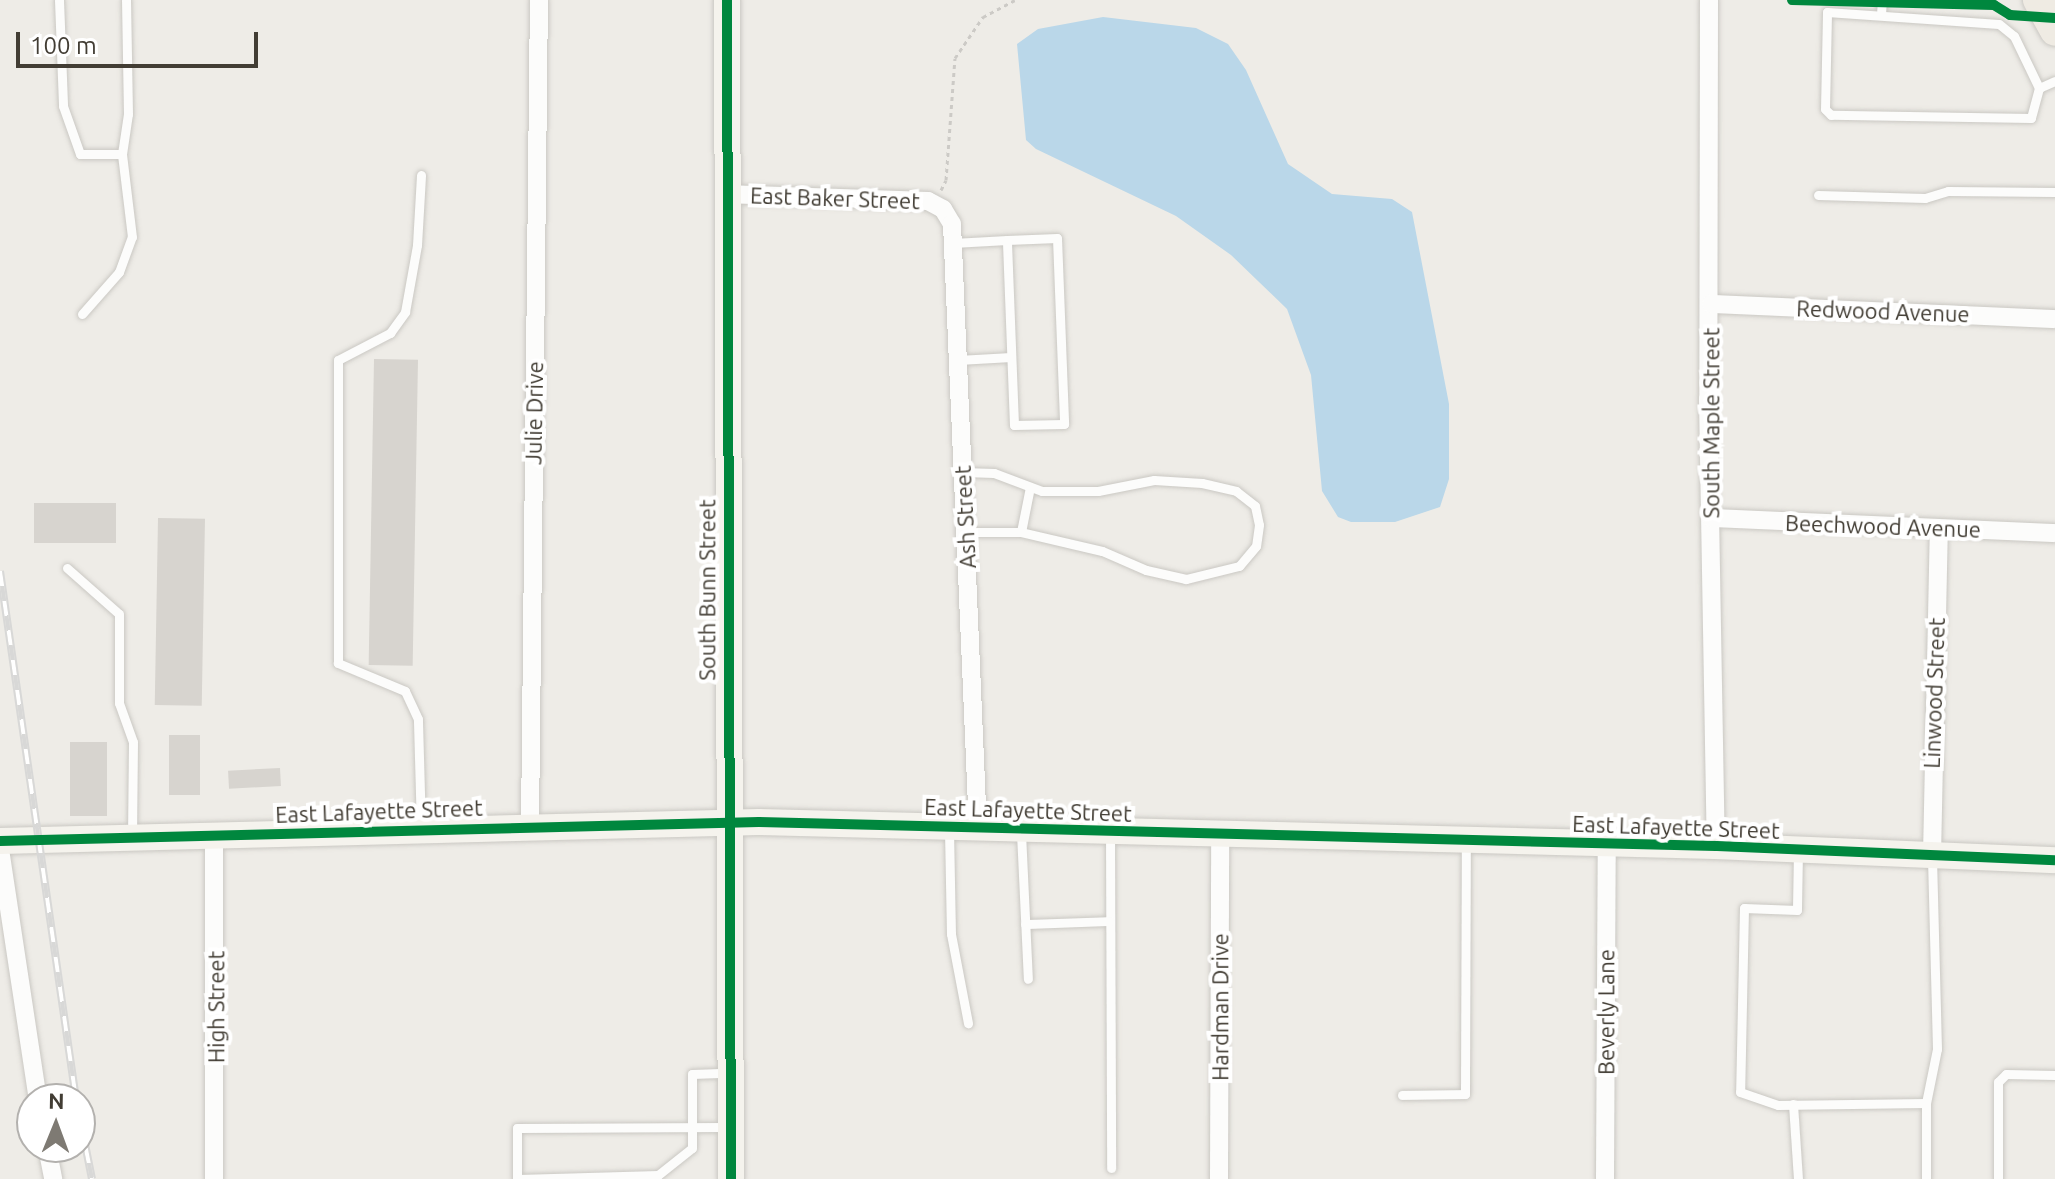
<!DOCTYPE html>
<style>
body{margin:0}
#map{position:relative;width:2055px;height:1179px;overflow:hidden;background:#eeece7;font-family:Ubuntu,sans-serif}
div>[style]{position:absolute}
.water>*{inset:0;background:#bad7e9}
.building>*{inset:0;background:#d7d4cf;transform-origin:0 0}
.path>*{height:3px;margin-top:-1.5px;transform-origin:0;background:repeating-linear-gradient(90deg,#cccac6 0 4px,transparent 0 8px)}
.roads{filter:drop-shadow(0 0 2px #cac8c3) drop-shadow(0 0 2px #cac8c3)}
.lane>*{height:9px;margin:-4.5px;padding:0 4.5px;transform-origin:4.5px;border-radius:4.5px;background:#fcfcfb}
.street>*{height:18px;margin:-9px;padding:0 9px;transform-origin:9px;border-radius:9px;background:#fcfcfb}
.secondary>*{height:26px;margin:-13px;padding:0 13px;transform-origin:13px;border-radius:13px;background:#f5f3ed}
.primary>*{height:30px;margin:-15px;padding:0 15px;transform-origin:15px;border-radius:15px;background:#efebe3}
.rail>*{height:8px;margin-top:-4px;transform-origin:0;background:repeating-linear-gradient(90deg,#fff 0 15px,#d8d8d7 0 30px);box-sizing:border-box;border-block:2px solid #d8d8d7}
.cycleway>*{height:10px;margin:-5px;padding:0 5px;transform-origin:5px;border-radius:5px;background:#00873e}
span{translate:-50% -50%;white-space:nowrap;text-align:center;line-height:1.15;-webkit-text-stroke:8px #fff;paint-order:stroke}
.street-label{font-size:22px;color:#423d34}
.north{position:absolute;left:16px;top:1083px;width:80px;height:80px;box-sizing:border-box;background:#fff;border:2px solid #b3b1ae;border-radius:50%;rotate:1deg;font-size:22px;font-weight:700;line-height:32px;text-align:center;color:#423d34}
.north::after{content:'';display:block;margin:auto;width:28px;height:36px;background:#7e7a73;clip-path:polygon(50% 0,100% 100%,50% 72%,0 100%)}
.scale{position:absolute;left:16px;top:32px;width:242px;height:36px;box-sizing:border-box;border:4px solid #423d34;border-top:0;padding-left:10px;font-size:24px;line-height:28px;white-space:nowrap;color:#423d34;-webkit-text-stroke:6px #fff;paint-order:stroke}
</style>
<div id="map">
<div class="water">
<div style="clip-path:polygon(1103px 17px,1196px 28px,1228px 44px,1246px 70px,1288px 164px,1332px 194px,1392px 199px,1412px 212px,1449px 404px,1449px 479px,1440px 507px,1395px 522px,1351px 522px,1338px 517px,1322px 491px,1311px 375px,1287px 309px,1231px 255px,1176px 216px,1036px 149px,1026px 140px,1017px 44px,1038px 29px)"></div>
</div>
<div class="building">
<div style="left:374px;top:359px;width:44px;height:306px;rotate:1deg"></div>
<div style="left:34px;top:503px;width:82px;height:40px"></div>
<div style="left:158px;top:518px;width:47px;height:187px;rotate:1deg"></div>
<div style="left:169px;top:735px;width:31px;height:60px"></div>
<div style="left:70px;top:742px;width:37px;height:74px"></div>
<div style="left:280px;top:768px;width:18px;height:52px;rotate:87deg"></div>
</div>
<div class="path">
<div style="left:941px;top:190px;width:11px;rotate:-63deg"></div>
<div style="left:946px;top:180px;width:122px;rotate:-85.8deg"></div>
<div style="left:955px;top:58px;width:50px;rotate:-55.7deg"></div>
<div style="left:983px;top:17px;width:36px;rotate:-28deg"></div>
</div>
<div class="roads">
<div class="lane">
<div style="left:59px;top:0;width:106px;rotate:87.8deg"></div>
<div style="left:63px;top:106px;width:51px;rotate:70.5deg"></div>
<div style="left:80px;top:154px;width:42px"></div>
<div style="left:122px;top:154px;width:40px;rotate:-81.5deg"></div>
<div style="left:128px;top:114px;width:114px;rotate:-91deg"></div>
<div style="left:1827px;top:12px;width:172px;rotate:4deg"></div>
<div style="left:1999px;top:24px;width:19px;rotate:39deg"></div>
<div style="left:2014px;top:36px;width:58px;rotate:64.3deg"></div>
<div style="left:2039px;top:88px;width:31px;rotate:105deg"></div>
<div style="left:2031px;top:118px;width:200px;rotate:-179.1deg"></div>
<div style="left:1831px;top:115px;width:8px;rotate:-135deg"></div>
<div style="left:1825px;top:109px;width:97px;rotate:-88.8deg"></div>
<div style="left:1881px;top:14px;width:14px;rotate:-86deg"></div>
<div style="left:2039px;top:88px;width:17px;rotate:-24deg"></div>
<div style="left:1818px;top:195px;width:107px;rotate:1.6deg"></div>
<div style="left:1925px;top:198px;width:24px;rotate:-17deg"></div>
<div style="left:1948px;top:191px;width:107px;rotate:0.5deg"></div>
<div style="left:953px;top:243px;width:54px;rotate:-3.2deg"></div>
<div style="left:1007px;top:240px;width:50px;rotate:-2.3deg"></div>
<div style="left:1057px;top:238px;width:186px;rotate:87.8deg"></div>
<div style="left:1064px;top:424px;width:50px;rotate:178.9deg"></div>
<div style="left:1014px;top:425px;width:185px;rotate:-92.2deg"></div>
<div style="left:82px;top:314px;width:56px;rotate:-48.6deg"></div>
<div style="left:119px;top:272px;width:37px;rotate:-70deg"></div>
<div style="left:132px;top:237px;width:84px;rotate:-96.9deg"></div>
<div style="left:958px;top:360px;width:53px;rotate:-3.2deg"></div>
<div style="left:963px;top:472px;width:31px;rotate:2deg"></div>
<div style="left:994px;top:473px;width:51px;rotate:20.6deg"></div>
<div style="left:1042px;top:491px;width:56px"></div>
<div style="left:1098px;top:491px;width:57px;rotate:-11.1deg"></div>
<div style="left:1154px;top:480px;width:48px;rotate:3.6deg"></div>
<div style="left:1202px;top:483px;width:35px;rotate:13deg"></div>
<div style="left:1236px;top:491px;width:24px;rotate:38deg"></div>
<div style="left:1255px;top:506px;width:19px;rotate:78deg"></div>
<div style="left:1259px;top:525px;width:21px;rotate:98deg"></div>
<div style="left:1256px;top:546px;width:26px;rotate:130deg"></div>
<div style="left:1239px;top:566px;width:55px;rotate:166.2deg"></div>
<div style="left:1186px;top:579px;width:41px;rotate:-167.3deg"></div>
<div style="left:1146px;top:570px;width:48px;rotate:-156.6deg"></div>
<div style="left:1102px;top:551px;width:83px;rotate:-166.8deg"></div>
<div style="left:1021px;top:532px;width:56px;rotate:180deg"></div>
<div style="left:1021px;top:532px;width:46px;rotate:-78.7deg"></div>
<div style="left:67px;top:568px;width:69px;rotate:41.5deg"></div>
<div style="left:119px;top:614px;width:89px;rotate:90deg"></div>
<div style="left:119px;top:703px;width:41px;rotate:70.3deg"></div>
<div style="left:133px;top:742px;width:93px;rotate:90.6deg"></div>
<div style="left:421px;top:829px;width:110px;rotate:-91.6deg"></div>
<div style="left:418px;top:719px;width:31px;rotate:-115deg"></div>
<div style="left:405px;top:691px;width:73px;rotate:-157.3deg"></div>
<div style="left:338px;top:663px;width:303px;rotate:-90deg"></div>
<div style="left:338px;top:360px;width:59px;rotate:-27.4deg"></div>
<div style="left:390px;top:333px;width:26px;rotate:-54deg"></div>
<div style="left:405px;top:312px;width:68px;rotate:-79.8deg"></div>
<div style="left:417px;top:245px;width:70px;rotate:-86.7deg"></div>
<div style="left:949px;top:830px;width:104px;rotate:88.9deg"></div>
<div style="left:951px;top:934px;width:91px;rotate:79.2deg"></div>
<div style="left:1110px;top:832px;width:336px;rotate:89.8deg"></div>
<div style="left:1021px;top:833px;width:146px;rotate:87.3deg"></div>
<div style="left:1798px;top:851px;width:59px;rotate:91deg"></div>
<div style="left:1797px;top:910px;width:53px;rotate:-177.8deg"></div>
<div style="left:1744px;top:908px;width:184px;rotate:91.2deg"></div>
<div style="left:1740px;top:1092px;width:40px;rotate:18.9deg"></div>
<div style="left:1778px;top:1105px;width:148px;rotate:-0.8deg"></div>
<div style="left:1926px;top:1103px;width:55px;rotate:-78.5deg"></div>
<div style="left:1937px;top:1049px;width:193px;rotate:-91.5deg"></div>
<div style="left:1025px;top:924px;width:85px;rotate:-2deg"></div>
<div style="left:1402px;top:1095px;width:63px;rotate:-0.9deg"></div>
<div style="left:1465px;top:1094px;width:250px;rotate:-89.8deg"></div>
<div style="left:1793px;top:1104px;width:75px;rotate:86.2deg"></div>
<div style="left:517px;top:1179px;width:51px;rotate:-90deg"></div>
<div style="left:517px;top:1128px;width:209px;rotate:-0.3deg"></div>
<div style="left:518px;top:1179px;width:140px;rotate:-1.6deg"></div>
<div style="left:658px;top:1175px;width:43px;rotate:-38.5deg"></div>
<div style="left:692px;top:1148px;width:74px;rotate:-90deg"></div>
<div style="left:692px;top:1074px;width:35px;rotate:-2deg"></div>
<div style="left:1926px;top:1179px;width:76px;rotate:-90deg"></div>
<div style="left:1998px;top:1179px;width:97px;rotate:-90deg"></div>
<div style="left:1998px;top:1082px;width:11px;rotate:-45deg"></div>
<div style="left:2006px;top:1074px;width:49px;rotate:1.2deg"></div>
</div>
<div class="street">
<div style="left:1709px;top:0;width:399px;rotate:90.1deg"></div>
<div style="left:1708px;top:399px;width:447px;rotate:89deg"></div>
<div style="left:724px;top:194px;width:204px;rotate:2deg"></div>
<div style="left:928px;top:201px;width:17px;rotate:28deg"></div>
<div style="left:943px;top:209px;width:17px;rotate:59deg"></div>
<div style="left:952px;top:224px;width:605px;rotate:87.54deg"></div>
<div style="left:1711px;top:304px;width:344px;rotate:2.5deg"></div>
<div style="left:1711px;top:518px;width:344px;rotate:2.5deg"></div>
<div style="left:530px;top:826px;width:826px;rotate:-89.38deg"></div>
<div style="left:214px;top:835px;width:344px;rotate:90deg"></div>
<div style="left:0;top:849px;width:253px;rotate:81.4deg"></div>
<div style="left:1932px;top:856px;width:327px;rotate:-88.8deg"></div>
<div style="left:47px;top:1147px;width:33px;rotate:79deg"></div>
<div style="left:1219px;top:1179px;width:343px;rotate:-89.8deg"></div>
<div style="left:1605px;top:1179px;width:334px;rotate:-89.7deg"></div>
</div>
<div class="secondary">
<div style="left:727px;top:0;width:1179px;rotate:89.81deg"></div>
<div style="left:0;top:841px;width:759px;rotate:-1.43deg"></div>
<div style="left:759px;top:822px;width:957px;rotate:1.44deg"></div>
<div style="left:1716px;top:846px;width:339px;rotate:2.4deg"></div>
</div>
<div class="primary">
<div style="left:2038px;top:0;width:35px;rotate:61deg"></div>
</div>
</div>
<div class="rail">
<div style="left:0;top:571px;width:533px;rotate:81.81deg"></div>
<div style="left:80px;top:1119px;width:61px;rotate:78.7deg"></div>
</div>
<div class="cycleway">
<div style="left:727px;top:0;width:1179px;rotate:89.81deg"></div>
<div style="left:1792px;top:0;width:202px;rotate:1.4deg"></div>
<div style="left:1994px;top:5px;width:19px;rotate:32deg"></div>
<div style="left:2010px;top:15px;width:45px;rotate:3.8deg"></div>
<div style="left:0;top:841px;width:759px;rotate:-1.43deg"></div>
<div style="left:759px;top:822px;width:957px;rotate:1.44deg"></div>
<div style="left:1716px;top:846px;width:339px;rotate:2.4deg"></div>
</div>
<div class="street-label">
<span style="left:835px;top:198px;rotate:2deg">East Baker Street</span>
<span style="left:1883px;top:311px;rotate:2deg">Redwood Avenue</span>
<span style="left:534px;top:413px;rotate:-89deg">Julie Drive</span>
<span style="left:1711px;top:423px;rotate:-90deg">South Maple Street</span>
<span style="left:965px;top:517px;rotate:-93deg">Ash Street</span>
<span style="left:1883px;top:526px;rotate:2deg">Beechwood Avenue</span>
<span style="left:707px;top:590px;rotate:-90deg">South Bunn Street</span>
<span style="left:1934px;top:693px;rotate:-88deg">Linwood Street</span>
<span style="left:1028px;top:810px;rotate:2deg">East Lafayette Street</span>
<span style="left:379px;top:811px;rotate:-2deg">East Lafayette Street</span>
<span style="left:1676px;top:827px;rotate:2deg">East Lafayette Street</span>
<span style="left:216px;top:1007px;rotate:-90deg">High Street</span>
<span style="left:1220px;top:1007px;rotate:-90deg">Hardman Drive</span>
<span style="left:1606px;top:1012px;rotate:-90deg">Beverly Lane</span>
</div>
<div class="north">N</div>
<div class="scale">100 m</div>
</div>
